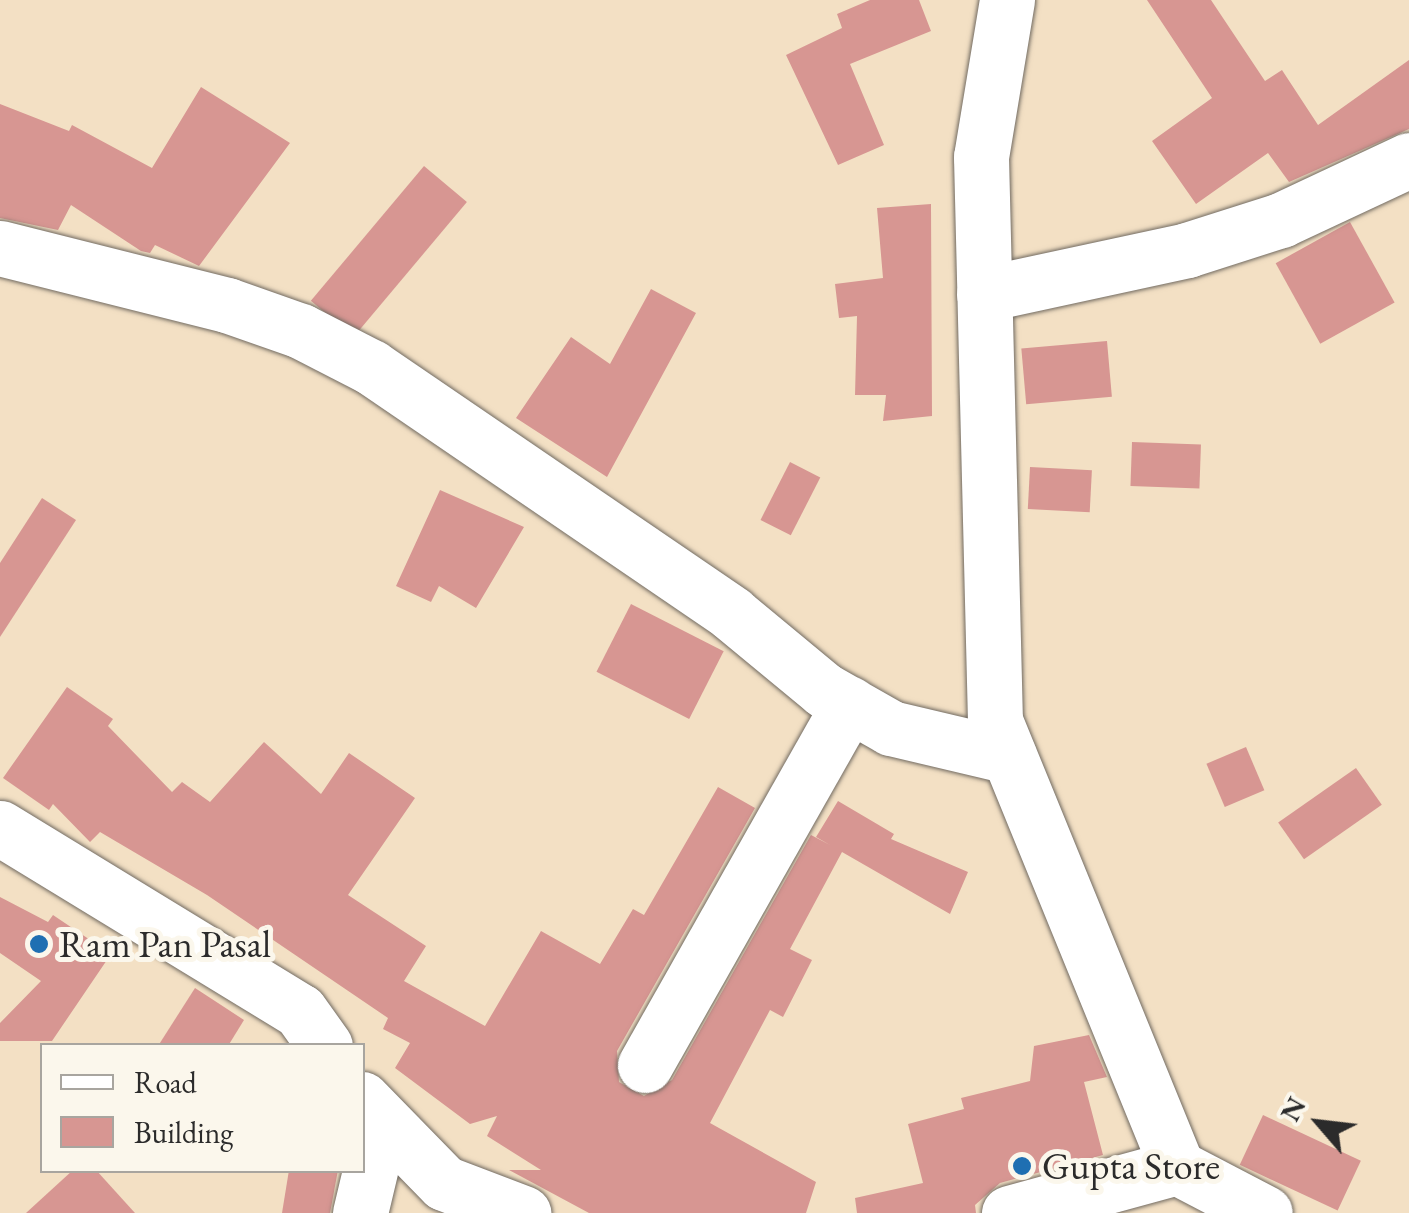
<!DOCTYPE html>
<style>
body{margin:0}
#map{position:relative;width:1409px;height:1213px;overflow:hidden;background:#f3e0c4;font-family:"EB Garamond",serif}
div>[style]{position:absolute}
.building>*{inset:0;background:#d79692;transform-origin:0 0}
.roads{filter:drop-shadow(0 0 2px #716a61) drop-shadow(0 0 2px #716a61)}
.minor>*{height:55px;margin:-27.5px;padding:0 27.5px;transform-origin:27.5px;border-radius:27.5px;background:#fff}
.dots>*{width:28px;height:28px;translate:-50% -50%;box-sizing:border-box;border:5px solid #fbf7ec;border-radius:50%}
span{translate:-50% -50%;white-space:nowrap;text-align:center;line-height:1.15;-webkit-text-stroke:10px #fbf7ec;paint-order:stroke}
.poi-label{font-size:38px;color:#2b2b2b}
.left{translate:0 -50%;text-align:left}
.legend{position:absolute;left:40px;top:1043px;width:325px;height:130px;box-sizing:border-box;background:#fbf7ec;border:2px solid #a8a59f;margin:0;padding:12px 18px;list-style:none;font-size:30px;color:#2b2b2b}
.legend li{display:flex;align-items:center;gap:20px;height:50px}
.legend b{width:50px;border:2px solid #a8a59f}
.north{position:absolute;left:1269px;top:1073px;width:100px;height:100px;-webkit-text-stroke:8px #fbf7ec;paint-order:stroke;rotate:298deg;font-size:28px;font-weight:700;line-height:40px;text-align:center;color:#2b2b2b}
.north::after{content:'';display:block;margin:auto;width:35px;height:45px;background:#2b2b2b;clip-path:polygon(50% 0,100% 100%,50% 72%,0 100%)}
</style>
<div id="map">
<div class="building">
<div style="clip-path:polygon(870px 0,919px 0,931px 31px,850px 64px,884px 145px,838px 165px,786px 55px,842px 28px,837px 14px)"></div>
<div style="clip-path:polygon(1147px 0,1211px 0,1265px 81px,1282px 70px,1318px 125px,1409px 60px,1409px 129px,1289px 182px,1268px 153px,1196px 204px,1152px 141px,1212px 98px)"></div>
<div style="clip-path:polygon(201px 87px,290px 143px,199px 266px,155px 245px,150px 253px,141px 251px,71px 205px,58px 230px,0 218px,0 104px,69px 131px,72px 125px,152px 168px)"></div>
<div style="left:424px;top:166px;width:56px;height:176px;rotate:40deg"></div>
<div style="clip-path:polygon(931px 204px,932px 416px,883px 421px,886px 395px,855px 395px,857px 316px,839px 318px,835px 284px,883px 278px,877px 208px)"></div>
<div style="left:1350px;top:222px;width:92px;height:85px;rotate:61deg"></div>
<div style="clip-path:polygon(651px 289px,696px 313px,607px 477px,516px 418px,571px 337px,610px 364px)"></div>
<div style="left:1107px;top:341px;width:56px;height:86px;rotate:85deg"></div>
<div style="left:1132px;top:442px;width:69px;height:44px;rotate:2deg"></div>
<div style="left:790px;top:462px;width:34px;height:65px;rotate:27deg"></div>
<div style="left:1030px;top:467px;width:62px;height:42px;rotate:3deg"></div>
<div style="clip-path:polygon(440px 490px,524px 527px,476px 608px,439px 586px,431px 602px,396px 586px)"></div>
<div style="clip-path:polygon(42px 498px,76px 520px,0 637px,0 563px)"></div>
<div style="left:631px;top:604px;width:104px;height:76px;rotate:27deg"></div>
<div style="clip-path:polygon(67px 687px,113px 719px,108px 726px,172px 792px,182px 782px,210px 802px,264px 742px,321px 794px,349px 753px,415px 798px,348px 895px,426px 946px,404px 981px,485px 1026px,541px 931px,600px 964px,633px 909px,644px 915px,718px 787px,755px 808px,617px 1051px,619px 1082px,644px 1096px,672px 1080px,811px 835px,830px 845px,816px 837px,838px 801px,894px 834px,891px 839px,968px 872px,950px 914px,842px 852px,790px 949px,812px 960px,783px 1017px,770px 1010px,710px 1123px,816px 1182px,806px 1213px,589px 1213px,509px 1170px,541px 1170px,487px 1136px,497px 1116px,470px 1124px,395px 1068px,410px 1043px,383px 1029px,388px 1018px,207px 895px,100px 832px,90px 842px,53px 804px,49px 810px,3px 778px)"></div>
<div style="left:1246px;top:747px;width:47px;height:43px;rotate:67deg"></div>
<div style="left:1356px;top:768px;width:45px;height:95px;rotate:55deg"></div>
<div style="clip-path:polygon(0 897px,48px 922px,53px 915px,111px 954px,52px 1041px,0 1041px,0 1023px,41px 981px,0 953px)"></div>
<div style="clip-path:polygon(195px 988px,244px 1020px,228px 1046px,158px 1046px)"></div>
<div style="clip-path:polygon(1089px 1035px,1107px 1077px,1084px 1082px,1103px 1155px,1000px 1183px,975px 1205px,976px 1213px,857px 1213px,855px 1198px,923px 1183px,908px 1124px,964px 1109px,961px 1098px,1030px 1081px,1034px 1046px)"></div>
<div style="left:1263px;top:1115px;width:108px;height:55px;rotate:25deg"></div>
<div style="clip-path:polygon(73px 1170px,96px 1170px,135px 1213px,26px 1213px)"></div>
<div style="clip-path:polygon(289px 1170px,338px 1170px,330px 1213px,282px 1213px)"></div>
</div>
<div class="roads">
<div class="minor">
<div style="left:1007px;top:0;width:159px;rotate:99.4deg"></div>
<div style="left:981px;top:157px;width:564px;rotate:88.58deg"></div>
<div style="left:995px;top:721px;width:482px;rotate:67.8deg"></div>
<div style="left:0;top:248px;width:234px;rotate:14.1deg"></div>
<div style="left:227px;top:305px;width:78px;rotate:19.4deg"></div>
<div style="left:301px;top:331px;width:79px;rotate:27.2deg"></div>
<div style="left:371px;top:367px;width:436px;rotate:34.3deg"></div>
<div style="left:731px;top:613px;width:121px;rotate:39.6deg"></div>
<div style="left:824px;top:690px;width:77px;rotate:29.6deg"></div>
<div style="left:891px;top:728px;width:121px;rotate:13.3deg"></div>
<div style="left:984px;top:294px;width:208px;rotate:-12.2deg"></div>
<div style="left:1187px;top:250px;width:99px;rotate:-17.7deg"></div>
<div style="left:1281px;top:220px;width:141px;rotate:-25.1deg"></div>
<div style="left:0;top:828px;width:351px;rotate:31.4deg"></div>
<div style="left:300px;top:1011px;width:43px;rotate:54.5deg"></div>
<div style="left:645px;top:1065px;width:415px;rotate:-60.5deg"></div>
<div style="left:362px;top:1099px;width:117px;rotate:45.7deg"></div>
<div style="left:444px;top:1183px;width:85px;rotate:20.8deg"></div>
<div style="left:360px;top:1213px;width:90px;rotate:-76.6deg"></div>
<div style="left:1009px;top:1213px;width:174px;rotate:-15.3deg"></div>
<div style="left:1177px;top:1167px;width:99px;rotate:27.6deg"></div>
</div>
</div>
<div class="dots">
<div style="left:39px;top:944px;background:#1f6fb2"></div>
<div style="left:1022px;top:1166px;background:#1f6fb2"></div>
</div>
<div class="poi-label">
<span class="left" style="left:59px;top:944px">Ram Pan Pasal</span>
<span class="left" style="left:1042px;top:1166px">Gupta Store</span>
</div>
<ul class="legend">
<li><b style="height:12px;background:#fff"></b>Road</li>
<li><b style="height:28px;background:#d79692"></b>Building</li>
</ul>
<div class="north">N</div>
</div>
